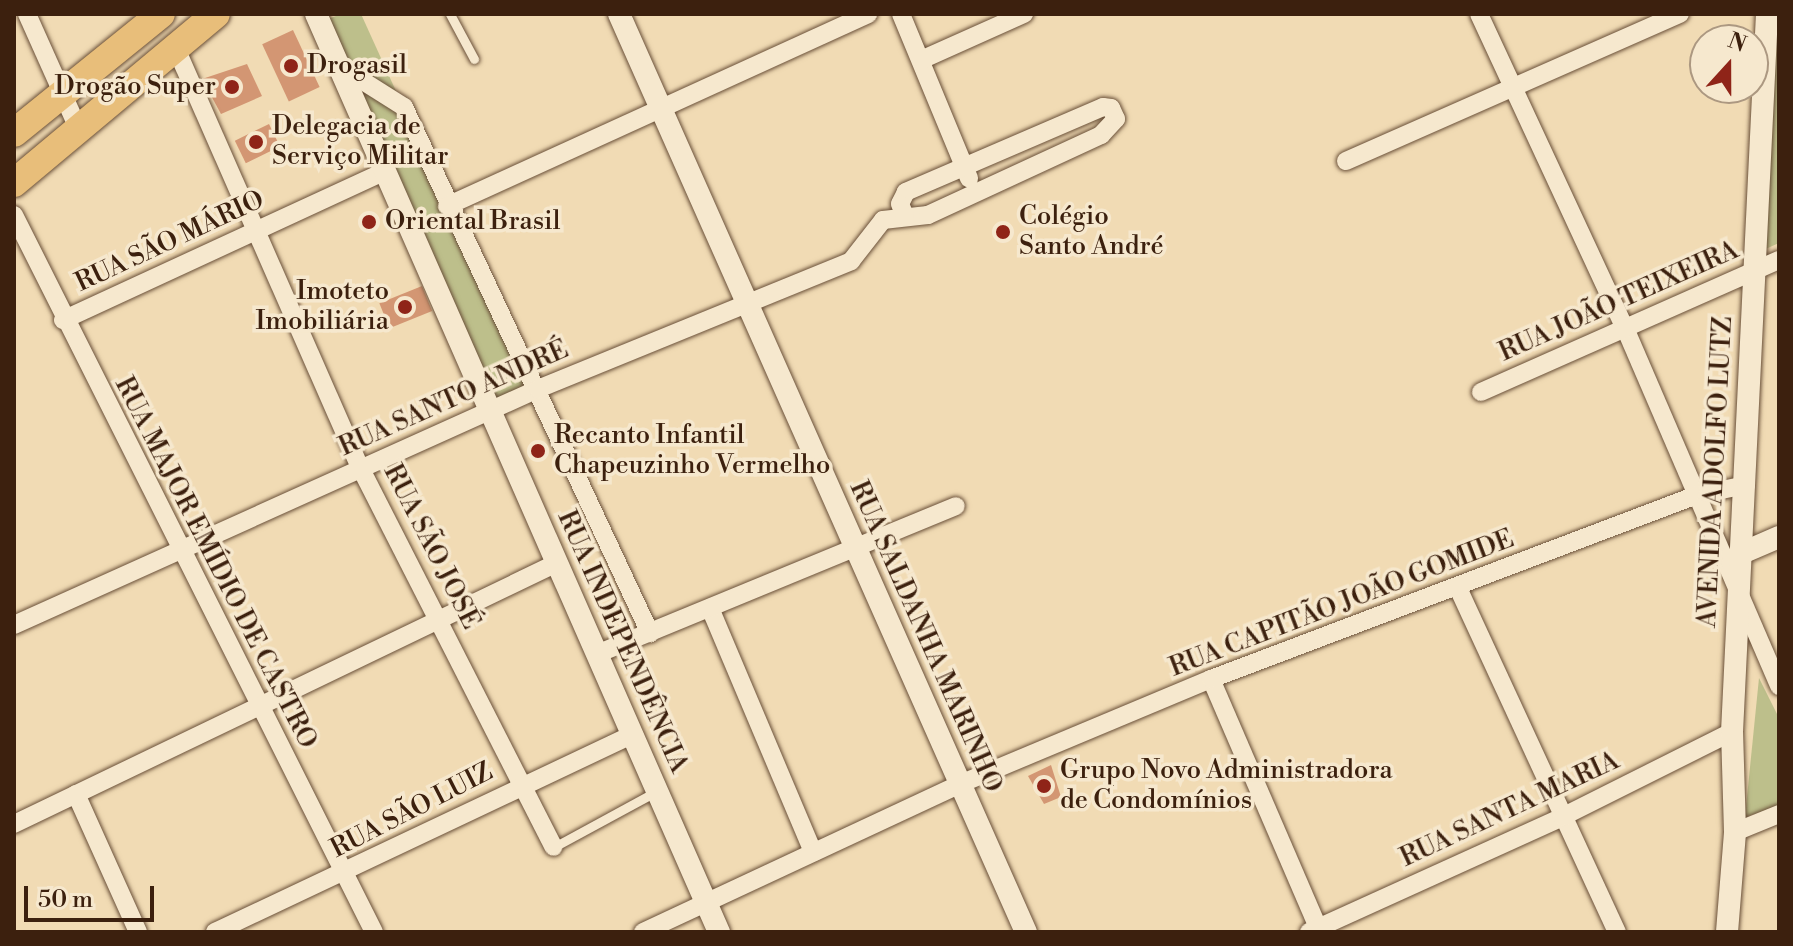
<!DOCTYPE html>
<meta charset="utf-8">
<style>
body{margin:0}
#map{position:relative;width:1793px;height:946px;overflow:hidden;background:#f1dbb4;font-family:"Libre Bodoni",serif}
div>[style]{position:absolute}
.green>*{inset:0;background:#bdbf8b}
.building>*{inset:0;background:#d39673;transform-origin:0 0}
.roads{filter:drop-shadow(0 0 2px #694f38) drop-shadow(0 0 2px #694f38)}
.service>*{height:9px;margin:-4.5px;padding:0 4.5px;transform-origin:4.5px;border-radius:4.5px;background:#f6e8ce}
.minor>*{height:18px;margin:-9px;padding:0 9px;transform-origin:9px;border-radius:9px;background:#f6e8ce}
.tertiary>*{height:22px;margin:-11px;padding:0 11px;transform-origin:11px;border-radius:11px;background:#f6e8ce}
.primary>*{height:28px;margin:-14px;padding:0 14px;transform-origin:14px;border-radius:14px;background:#e8be7a}
.dots>*{width:22px;height:22px;translate:-50% -50%;box-sizing:border-box;border:4px solid #f6e8ce;border-radius:50%}
span{translate:-50% -50%;white-space:nowrap;text-align:center;line-height:1.15;-webkit-text-stroke:7px #f6e8ce;paint-order:stroke}
.poi-label{font-size:26px;color:#3c200e}
.left{translate:0 -50%;text-align:left}
.right{translate:-100% -50%;text-align:right}
.street-label{font-size:26px;color:#3c200e}
.frame{position:absolute;inset:0;border:16px solid #3c200e;pointer-events:none}
.north{position:absolute;left:1689px;top:24px;width:80px;height:80px;box-sizing:border-box;background:#f6e8ce;border:2px solid #ac9881;border-radius:50%;rotate:21deg;font-size:22px;font-weight:700;line-height:32px;text-align:center;color:#3c200e}
.north::after{content:'';display:block;margin:auto;width:28px;height:36px;background:#8f2418;clip-path:polygon(50% 0,100% 100%,50% 72%,0 100%)}
.scale{position:absolute;left:24px;top:886px;width:130px;height:36px;box-sizing:border-box;border:4px solid #3c200e;border-top:0;padding-left:10px;font-size:24px;line-height:28px;white-space:nowrap;color:#3c200e;-webkit-text-stroke:6px #f6e8ce;paint-order:stroke}
</style>
<div id="map">
<div class="green">
<div style="clip-path:polygon(341px 14px,361px 14px,400px 100px,349px 64px,328px 19px)"></div>
<div style="clip-path:polygon(1774px 29px,1779px 39px,1779px 243px,1761px 251px)"></div>
<div style="clip-path:polygon(348px 76px,399px 108px,533px 390px,496px 409px)"></div>
<div style="clip-path:polygon(1759px 678px,1779px 718px,1779px 806px,1745px 817px)"></div>
</div>
<div class="building">
<div style="left:293px;top:30px;width:63px;height:34px;rotate:65deg"></div>
<div style="clip-path:polygon(247px 64px,262px 96px,221px 114px,202px 79px)"></div>
<div style="left:269px;top:124px;width:25px;height:38px;rotate:64deg"></div>
<div style="left:422px;top:286px;width:27px;height:46px;rotate:68deg"></div>
<div style="clip-path:polygon(1051px 765px,1061px 797px,1044px 804px,1028px 776px)"></div>
</div>
<div class="roads">
<div class="service">
<div style="left:450px;top:14px;width:51px;rotate:61.9deg"></div>
<div style="left:554px;top:847px;width:117px;rotate:-28.5deg"></div>
</div>
<div class="minor">
<div style="left:27px;top:14px;width:123px;rotate:65.9deg"></div>
<div style="left:901px;top:14px;width:178px;rotate:67.5deg"></div>
<div style="left:1479px;top:14px;width:346px;rotate:65.1deg"></div>
<div style="left:1625px;top:328px;width:390px;rotate:66.7deg"></div>
<div style="left:175px;top:46px;width:462px;rotate:66.3deg"></div>
<div style="left:361px;top:469px;width:424px;rotate:63deg"></div>
<div style="left:921px;top:60px;width:113px;rotate:-24.1deg"></div>
<div style="left:339px;top:66px;width:77px;rotate:32.2deg"></div>
<div style="left:404px;top:107px;width:581px;rotate:64.94deg"></div>
<div style="left:1346px;top:161px;width:365px;rotate:-23.8deg"></div>
<div style="left:447px;top:206px;width:463px;rotate:-24.5deg"></div>
<div style="left:14px;top:215px;width:802px;rotate:63.34deg"></div>
<div style="left:63px;top:320px;width:355px;rotate:-24.8deg"></div>
<div style="left:1481px;top:392px;width:326px;rotate:-23.9deg"></div>
<div style="left:1458px;top:588px;width:379px;rotate:65.2deg"></div>
<div style="left:710px;top:608px;width:265px;rotate:67.1deg"></div>
<div style="left:14px;top:625px;width:575px;rotate:-24.25deg"></div>
<div style="left:538px;top:389px;width:338px;rotate:-22.2deg"></div>
<div style="left:851px;top:261px;width:52px;rotate:-52deg"></div>
<div style="left:883px;top:220px;width:45px;rotate:-6.3deg"></div>
<div style="left:928px;top:215px;width:191px;rotate:-24.8deg"></div>
<div style="left:1101px;top:135px;width:22px;rotate:-47deg"></div>
<div style="left:1116px;top:119px;width:12px;rotate:-114deg"></div>
<div style="left:1111px;top:108px;width:8px;rotate:-173deg"></div>
<div style="left:1103px;top:107px;width:215px;rotate:156.7deg"></div>
<div style="left:906px;top:192px;width:13px;rotate:117deg"></div>
<div style="left:900px;top:204px;width:13px;rotate:67deg"></div>
<div style="left:597px;top:654px;width:388px;rotate:-22.4deg"></div>
<div style="left:1211px;top:679px;width:275px;rotate:66.7deg"></div>
<div style="left:76px;top:794px;width:151px;rotate:65.8deg"></div>
<div style="left:14px;top:824px;width:602px;rotate:-25.67deg"></div>
<div style="left:1735px;top:832px;width:48px;rotate:-22.2deg"></div>
<div style="left:215px;top:932px;width:461px;rotate:-25.3deg"></div>
<div style="left:643px;top:932px;width:350px;rotate:-25deg"></div>
<div style="left:960px;top:784px;width:272px;rotate:-22.7deg"></div>
<div style="left:1211px;top:679px;width:520px;rotate:-20.74deg"></div>
<div style="left:1697px;top:495px;width:50px;rotate:-11.5deg"></div>
<div style="left:1309px;top:932px;width:278px;rotate:-24.4deg"></div>
<div style="left:1562px;top:817px;width:190px;rotate:-26.6deg"></div>
</div>
<div class="tertiary">
<div style="left:316px;top:14px;width:1003px;rotate:66.3deg"></div>
<div style="left:619px;top:14px;width:1004px;rotate:66.09deg"></div>
<div style="left:1742px;top:553px;width:40px;rotate:-23.4deg"></div>
<div style="left:1727px;top:932px;width:100px;rotate:-85.4deg"></div>
<div style="left:1735px;top:832px;width:100px;rotate:-91.7deg"></div>
<div style="left:1732px;top:732px;width:719px;rotate:-87.21deg"></div>
</div>
<div class="primary">
<div style="left:14px;top:133px;width:189px;rotate:-39deg"></div>
<div style="left:14px;top:183px;width:263px;rotate:-39.9deg"></div>
</div>
</div>
<div class="dots">
<div style="left:291px;top:66px;background:#8f2418"></div>
<div style="left:232px;top:87px;background:#8f2418"></div>
<div style="left:256px;top:142px;background:#8f2418"></div>
<div style="left:369px;top:222px;background:#8f2418"></div>
<div style="left:1003px;top:232px;background:#8f2418"></div>
<div style="left:405px;top:307px;background:#8f2418"></div>
<div style="left:538px;top:451px;background:#8f2418"></div>
<div style="left:1044px;top:786px;background:#8f2418"></div>
</div>
<div class="poi-label">
<span class="left" style="left:307px;top:66px">Drogasil</span>
<span class="right" style="left:216px;top:87px">Drogão Super</span>
<span class="left" style="left:272px;top:142px">Delegacia de<br>Serviço Militar</span>
<span class="left" style="left:1019px;top:232px">Colégio<br>Santo André</span>
<span class="left" style="left:385px;top:222px">Oriental Brasil</span>
<span class="right" style="left:389px;top:307px">Imoteto<br>Imobiliária</span>
<span class="left" style="left:554px;top:451px">Recanto Infantil<br>Chapeuzinho Vermelho</span>
<span class="left" style="left:1060px;top:786px">Grupo Novo Administradora<br>de Condomínios</span>
</div>
<div class="street-label">
<span style="left:170px;top:242px;rotate:-25deg">RUA SÃO MÁRIO</span>
<span style="left:1619px;top:302px;rotate:-24deg">RUA JOÃO TEIXEIRA</span>
<span style="left:454px;top:399px;rotate:-24deg">RUA SANTO ANDRÉ</span>
<span style="left:1716px;top:472px;rotate:-87deg">AVENIDA ADOLFO LUTZ</span>
<span style="left:431px;top:547px;rotate:63deg">RUA SÃO JOSÉ</span>
<span style="left:215px;top:563px;rotate:63deg">RUA MAJOR EMÍDIO DE CASTRO</span>
<span style="left:1342px;top:604px;rotate:-21deg">RUA CAPITÃO JOÃO GOMIDE</span>
<span style="left:925px;top:637px;rotate:66deg">RUA SALDANHA MARINHO</span>
<span style="left:622px;top:642px;rotate:66deg">RUA INDEPENDÊNCIA</span>
<span style="left:1510px;top:810px;rotate:-25deg">RUA SANTA MARIA</span>
<span style="left:412px;top:811px;rotate:-27deg">RUA SÃO LUIZ</span>
</div>
<div class="frame"></div>
<div class="north">N</div>
<div class="scale">50 m</div>
</div>
